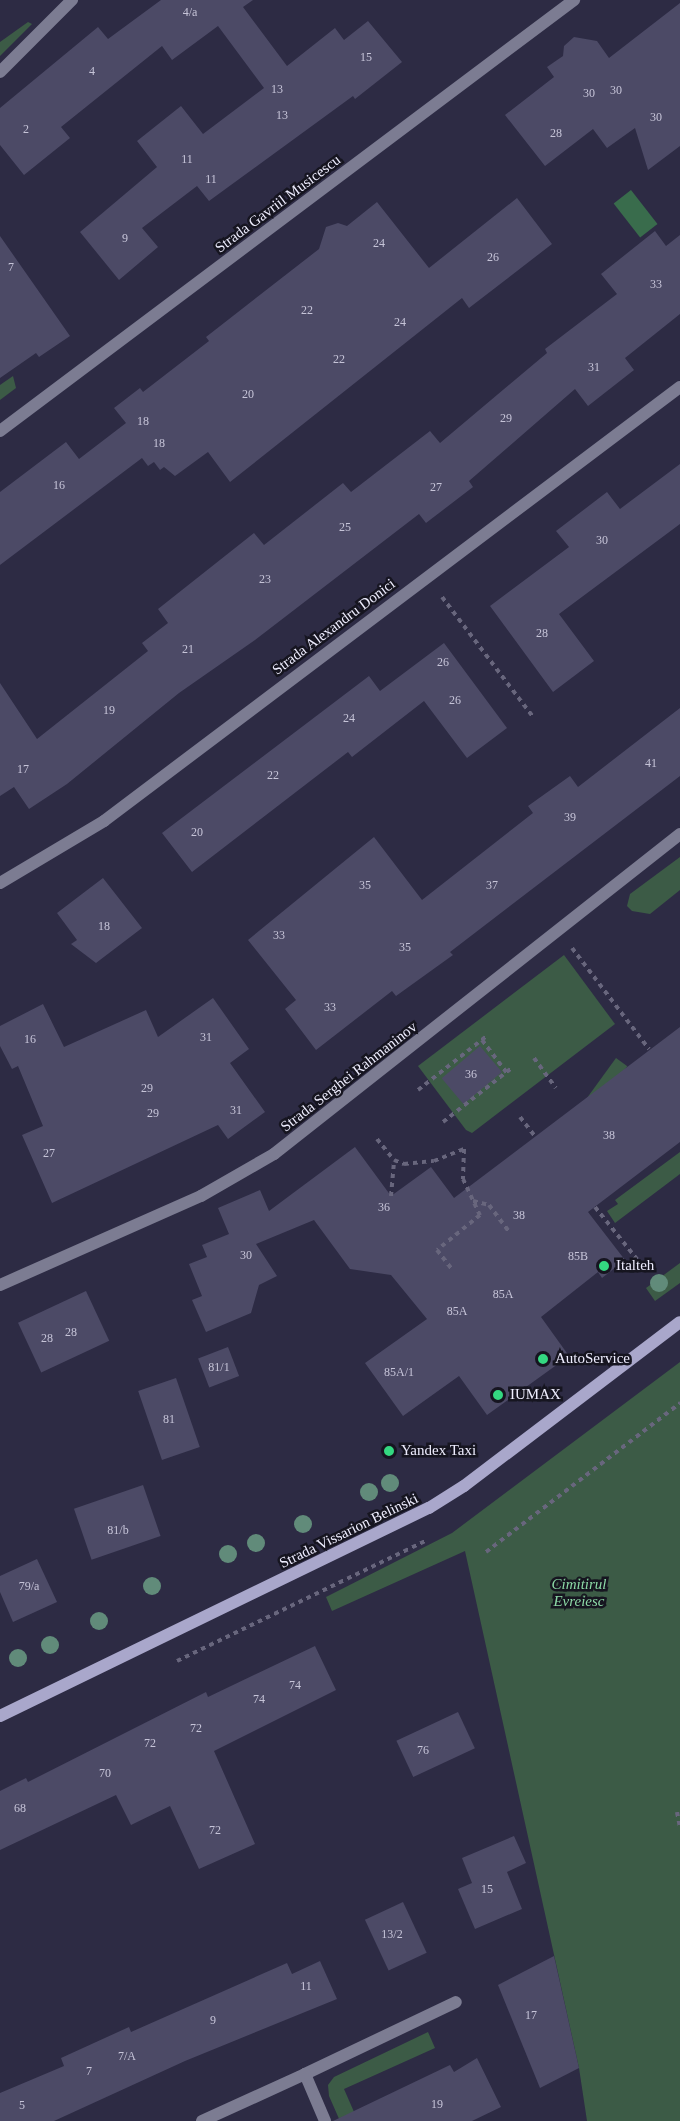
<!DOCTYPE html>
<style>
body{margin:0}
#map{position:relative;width:680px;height:2121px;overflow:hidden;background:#2d2b44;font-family:Georgia,serif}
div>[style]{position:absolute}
.green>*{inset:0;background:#3c5b46;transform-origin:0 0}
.water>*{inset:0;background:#396c4c;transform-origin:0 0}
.building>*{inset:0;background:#4c4a66;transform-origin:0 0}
.path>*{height:4px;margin-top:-2px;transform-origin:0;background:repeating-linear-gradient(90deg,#68667d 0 4.5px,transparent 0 9px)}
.street>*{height:12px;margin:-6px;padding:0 6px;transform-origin:6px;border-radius:6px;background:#7c7c92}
.secondary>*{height:12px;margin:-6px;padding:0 6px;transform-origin:6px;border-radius:6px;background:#a9a7cb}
.trees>*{width:18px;height:18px;margin:-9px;border-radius:50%;background:#618b7a}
.dots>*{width:16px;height:16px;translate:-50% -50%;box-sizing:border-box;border:3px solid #161520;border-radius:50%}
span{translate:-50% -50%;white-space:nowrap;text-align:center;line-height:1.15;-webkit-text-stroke:5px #161520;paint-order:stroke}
.number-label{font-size:12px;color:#c6c4d8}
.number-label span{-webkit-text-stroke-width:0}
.street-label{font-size:15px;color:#eeedfe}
.poi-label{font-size:15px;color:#eeedfe}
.left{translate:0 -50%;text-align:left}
.park-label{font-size:15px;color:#8cd9a6;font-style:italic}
</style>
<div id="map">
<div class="green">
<div style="clip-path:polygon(28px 22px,32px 24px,0 56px,0 42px)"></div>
<div style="clip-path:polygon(13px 376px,16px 388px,0 400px,0 385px)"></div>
<div style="clip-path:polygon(680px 857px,680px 890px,650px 914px,632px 911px,627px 906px,630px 894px)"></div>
<div style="clip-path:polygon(564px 955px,615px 1024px,472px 1133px,466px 1130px,418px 1066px)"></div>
<div style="left:616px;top:1058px;width:14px;height:101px;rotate:36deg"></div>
<div style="clip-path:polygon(680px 1152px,680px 1174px,615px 1223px,607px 1211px,618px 1204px,615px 1200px)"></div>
<div style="clip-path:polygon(680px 1263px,680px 1283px,655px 1301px,646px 1288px)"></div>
<div style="clip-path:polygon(680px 1362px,680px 2121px,587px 2121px,579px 2068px,465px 1551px,332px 1611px,326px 1597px,452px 1533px)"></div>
<div style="clip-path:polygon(428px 2032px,435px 2048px,344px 2089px,358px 2121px,340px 2121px,329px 2096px,328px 2085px,334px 2077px)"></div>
</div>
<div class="water">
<div style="left:631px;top:190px;width:43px;height:22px;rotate:52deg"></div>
</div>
<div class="building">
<div style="clip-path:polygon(161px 0,253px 0,243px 7px,287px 66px,335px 28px,344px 40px,368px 21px,402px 62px,355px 99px,353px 96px,209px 201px,197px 186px,142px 228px,158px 247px,119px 280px,80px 232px,157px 167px,137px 141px,181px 106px,203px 134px,264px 88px,218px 26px,172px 60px,162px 46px,61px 127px,70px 138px,24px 175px,0 145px,0 108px,98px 27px,108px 39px)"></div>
<div style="clip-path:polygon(680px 3px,680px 146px,648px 170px,635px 128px,607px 148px,593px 129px,545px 166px,505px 115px,554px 77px,547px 67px,563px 56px,564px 46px,574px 37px,597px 41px,609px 58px)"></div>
<div style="clip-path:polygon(517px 198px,552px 244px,469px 308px,462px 298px,230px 482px,208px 452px,175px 476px,164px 467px,160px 470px,154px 462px,148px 466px,142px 458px,0 565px,0 492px,66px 442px,79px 459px,126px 423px,114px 408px,140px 388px,143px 392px,209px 341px,206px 337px,319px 249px,326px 227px,338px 223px,347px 226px,377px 202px,429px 268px)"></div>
<div style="clip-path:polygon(655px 231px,666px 246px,680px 235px,680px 314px,625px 358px,634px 370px,588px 406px,575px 389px,469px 481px,473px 487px,426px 523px,419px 514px,255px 640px,179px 693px,67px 784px,29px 809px,14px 787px,0 796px,0 683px,37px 739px,148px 651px,142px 643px,168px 623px,158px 609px,254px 533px,264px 545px,343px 483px,351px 492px,430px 431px,440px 443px,547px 353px,545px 349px,617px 294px,601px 274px)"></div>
<div style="clip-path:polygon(0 236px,70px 336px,39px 357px,36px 353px,0 378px)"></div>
<div style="clip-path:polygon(680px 464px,680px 524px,559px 614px,594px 661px,553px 692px,490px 606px,569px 547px,556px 531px,607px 492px,620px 509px)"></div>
<div style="clip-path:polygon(444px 643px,507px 728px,467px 758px,424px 701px,352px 757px,348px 752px,192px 872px,162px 833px,369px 676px,380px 691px)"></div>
<div style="clip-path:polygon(680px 708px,680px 776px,450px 952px,453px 955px,396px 996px,392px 991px,316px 1050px,285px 1009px,296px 1000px,248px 940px,374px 837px,422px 900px,533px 813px,528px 806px,570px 776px,578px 787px)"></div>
<div style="clip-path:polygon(103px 878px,142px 928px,96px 963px,71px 944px,77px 940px,57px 913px)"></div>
<div style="clip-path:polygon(213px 998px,249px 1049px,230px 1063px,265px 1112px,228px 1139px,218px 1125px,52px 1203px,22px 1135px,43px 1126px,18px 1066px,12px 1069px,0 1046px,0 1026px,43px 1004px,64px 1047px,146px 1010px,158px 1037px)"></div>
<div style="clip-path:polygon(680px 1027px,680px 1142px,588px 1212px,625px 1260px,602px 1278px,598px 1272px,541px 1317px,569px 1356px,487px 1415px,459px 1376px,403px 1416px,365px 1363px,427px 1319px,391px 1275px,350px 1269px,314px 1220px,256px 1244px,277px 1276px,259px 1285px,251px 1313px,206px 1332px,192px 1300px,202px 1296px,189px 1264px,207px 1257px,202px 1245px,229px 1234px,218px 1208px,260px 1190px,269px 1211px,355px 1147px,391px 1196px,431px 1167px,454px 1198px)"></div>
<div style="left:480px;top:1046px;width:34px;height:50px;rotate:50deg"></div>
<div style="left:86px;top:1291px;width:55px;height:75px;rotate:65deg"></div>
<div style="left:228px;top:1347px;width:31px;height:32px;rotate:69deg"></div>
<div style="left:176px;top:1378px;width:73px;height:40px;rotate:71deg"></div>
<div style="left:143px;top:1485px;width:54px;height:73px;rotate:71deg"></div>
<div style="clip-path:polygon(37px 1559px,57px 1602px,13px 1622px,0 1592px,0 1576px)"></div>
<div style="clip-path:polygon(315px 1646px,336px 1690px,214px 1751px,255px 1844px,199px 1869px,170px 1806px,131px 1825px,116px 1795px,0 1850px,0 1791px,26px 1778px,28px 1782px,206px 1692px,208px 1697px)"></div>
<div style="left:458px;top:1712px;width:40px;height:68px;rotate:65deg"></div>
<div style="clip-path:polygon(514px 1836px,526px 1863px,507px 1872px,522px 1909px,475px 1929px,458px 1889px,472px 1883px,462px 1858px)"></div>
<div style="left:403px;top:1902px;width:56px;height:42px;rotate:65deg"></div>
<div style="clip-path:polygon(554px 1956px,579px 2068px,540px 2088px,498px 1985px)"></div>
<div style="clip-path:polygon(320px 1961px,337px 1999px,185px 2061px,54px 2121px,0 2121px,0 2093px,64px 2066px,61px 2058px,129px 2027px,131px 2032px,287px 1963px,292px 1974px)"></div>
<div style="clip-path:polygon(477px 2058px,501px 2107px,472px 2121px,333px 2121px,450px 2065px,454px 2072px)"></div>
</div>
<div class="path">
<div style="left:442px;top:597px;width:152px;rotate:52.8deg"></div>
<div style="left:572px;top:948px;width:127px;rotate:52.7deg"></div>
<div style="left:482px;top:1040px;width:41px;rotate:52.9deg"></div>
<div style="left:534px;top:1058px;width:37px;rotate:54deg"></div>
<div style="left:418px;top:1090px;width:89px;rotate:-38.2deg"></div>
<div style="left:520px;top:1117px;width:24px;rotate:52deg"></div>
<div style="left:443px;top:1122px;width:89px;rotate:-38.2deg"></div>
<div style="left:377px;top:1139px;width:27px;rotate:51deg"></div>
<div style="left:394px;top:1160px;width:11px;rotate:22deg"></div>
<div style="left:404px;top:1164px;width:30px;rotate:-6deg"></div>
<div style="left:434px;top:1161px;width:32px;rotate:-22deg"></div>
<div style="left:464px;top:1149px;width:30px;rotate:92deg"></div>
<div style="left:463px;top:1179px;width:40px;rotate:65deg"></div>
<div style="left:480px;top:1215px;width:55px;rotate:140.9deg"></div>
<div style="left:437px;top:1250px;width:24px;rotate:52deg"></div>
<div style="left:391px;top:1196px;width:36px;rotate:-85deg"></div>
<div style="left:473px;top:1201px;width:16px;rotate:14deg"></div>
<div style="left:489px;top:1205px;width:35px;rotate:53deg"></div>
<div style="left:595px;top:1207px;width:67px;rotate:51.1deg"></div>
<div style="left:486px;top:1552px;width:245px;rotate:-37.5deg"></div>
<div style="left:177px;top:1661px;width:278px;rotate:-25.8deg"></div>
<div style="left:677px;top:1812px;width:15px;rotate:79deg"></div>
</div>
<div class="street">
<div style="left:0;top:72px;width:102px;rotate:-45deg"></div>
<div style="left:0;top:431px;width:718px;rotate:-36.9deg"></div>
<div style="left:0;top:883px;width:121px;rotate:-30.8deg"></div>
<div style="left:104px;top:821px;width:721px;rotate:-37deg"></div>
<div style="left:0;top:1285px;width:220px;rotate:-23.9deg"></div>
<div style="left:201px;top:1196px;width:84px;rotate:-29.9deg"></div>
<div style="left:274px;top:1154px;width:517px;rotate:-38.24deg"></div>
<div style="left:305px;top:2074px;width:167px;rotate:-25.5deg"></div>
<div style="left:202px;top:2121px;width:113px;rotate:-24.5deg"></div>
<div style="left:305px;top:2074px;width:51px;rotate:66.9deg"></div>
</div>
<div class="secondary">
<div style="left:0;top:1716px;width:477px;rotate:-25.9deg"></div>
<div style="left:429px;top:1508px;width:41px;rotate:-32.2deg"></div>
<div style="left:464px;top:1486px;width:271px;rotate:-37.2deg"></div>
</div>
<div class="trees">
<div style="left:659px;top:1283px"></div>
<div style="left:390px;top:1483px"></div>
<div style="left:369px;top:1492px"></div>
<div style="left:303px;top:1524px"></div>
<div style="left:256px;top:1543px"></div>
<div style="left:228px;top:1554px"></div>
<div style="left:152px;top:1586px"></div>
<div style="left:99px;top:1621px"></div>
<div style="left:50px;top:1645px"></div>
<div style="left:18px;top:1658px"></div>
</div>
<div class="dots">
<div style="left:604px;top:1266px;background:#34d881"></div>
<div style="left:543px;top:1359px;background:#34d881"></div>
<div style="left:498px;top:1395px;background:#34d881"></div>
<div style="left:389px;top:1451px;background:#34d881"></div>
</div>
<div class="number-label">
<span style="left:190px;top:13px">4/a</span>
<span style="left:366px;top:58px">15</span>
<span style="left:92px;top:72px">4</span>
<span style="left:277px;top:90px">13</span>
<span style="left:616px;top:91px">30</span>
<span style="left:589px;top:94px">30</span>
<span style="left:282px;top:116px">13</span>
<span style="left:656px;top:118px">30</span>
<span style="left:26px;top:130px">2</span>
<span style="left:556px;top:134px">28</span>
<span style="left:187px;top:160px">11</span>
<span style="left:211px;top:180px">11</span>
<span style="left:125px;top:239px">9</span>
<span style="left:379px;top:244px">24</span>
<span style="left:493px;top:258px">26</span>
<span style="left:11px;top:268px">7</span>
<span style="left:656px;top:285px">33</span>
<span style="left:307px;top:311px">22</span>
<span style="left:400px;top:323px">24</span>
<span style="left:339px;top:360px">22</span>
<span style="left:594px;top:368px">31</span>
<span style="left:248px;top:395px">20</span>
<span style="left:506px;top:419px">29</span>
<span style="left:143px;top:422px">18</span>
<span style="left:159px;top:444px">18</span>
<span style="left:59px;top:486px">16</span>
<span style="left:436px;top:488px">27</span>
<span style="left:345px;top:528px">25</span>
<span style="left:602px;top:541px">30</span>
<span style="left:265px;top:580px">23</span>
<span style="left:542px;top:634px">28</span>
<span style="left:188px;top:650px">21</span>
<span style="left:443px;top:663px">26</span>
<span style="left:455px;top:701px">26</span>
<span style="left:109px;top:711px">19</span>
<span style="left:349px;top:719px">24</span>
<span style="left:651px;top:764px">41</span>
<span style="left:23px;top:770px">17</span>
<span style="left:273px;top:776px">22</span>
<span style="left:570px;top:818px">39</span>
<span style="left:197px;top:833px">20</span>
<span style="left:365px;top:886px">35</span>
<span style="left:492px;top:886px">37</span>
<span style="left:104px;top:927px">18</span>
<span style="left:279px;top:936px">33</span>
<span style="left:405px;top:948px">35</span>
<span style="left:330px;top:1008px">33</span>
<span style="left:206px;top:1038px">31</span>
<span style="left:30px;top:1040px">16</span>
<span style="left:471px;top:1075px">36</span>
<span style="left:147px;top:1089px">29</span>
<span style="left:236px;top:1111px">31</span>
<span style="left:153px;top:1114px">29</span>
<span style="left:609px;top:1136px">38</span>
<span style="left:49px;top:1154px">27</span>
<span style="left:384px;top:1208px">36</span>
<span style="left:519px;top:1216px">38</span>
<span style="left:246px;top:1256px">30</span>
<span style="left:578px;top:1257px">85B</span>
<span style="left:503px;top:1295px">85A</span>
<span style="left:457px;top:1312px">85A</span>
<span style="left:71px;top:1333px">28</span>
<span style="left:47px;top:1339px">28</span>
<span style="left:219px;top:1368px">81/1</span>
<span style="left:399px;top:1373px">85A/1</span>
<span style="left:169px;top:1420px">81</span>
<span style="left:118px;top:1531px">81/b</span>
<span style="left:29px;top:1587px">79/a</span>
<span style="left:295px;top:1686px">74</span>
<span style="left:259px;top:1700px">74</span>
<span style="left:196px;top:1729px">72</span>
<span style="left:150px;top:1744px">72</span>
<span style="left:423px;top:1751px">76</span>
<span style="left:105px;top:1774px">70</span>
<span style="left:20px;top:1809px">68</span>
<span style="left:215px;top:1831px">72</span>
<span style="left:487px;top:1890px">15</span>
<span style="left:392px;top:1935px">13/2</span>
<span style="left:306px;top:1987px">11</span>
<span style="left:531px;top:2016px">17</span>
<span style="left:213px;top:2021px">9</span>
<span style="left:127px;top:2057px">7/A</span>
<span style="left:89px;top:2072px">7</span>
<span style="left:437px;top:2105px">19</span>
<span style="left:22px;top:2106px">5</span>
</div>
<div class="street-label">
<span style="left:278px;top:204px;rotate:-37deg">Strada Gavriil Musicescu</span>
<span style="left:334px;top:627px;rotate:-37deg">Strada Alexandru Donici</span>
<span style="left:349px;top:1077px;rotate:-38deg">Strada Serghei Rahmaninov</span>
<span style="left:349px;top:1531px;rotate:-26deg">Strada Vissarion Belinski</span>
</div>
<div class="poi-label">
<span class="left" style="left:616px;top:1266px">Italteh</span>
<span class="left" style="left:555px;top:1359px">AutoService</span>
<span class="left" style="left:510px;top:1395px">IUMAX</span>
<span class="left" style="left:401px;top:1451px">Yandex Taxi</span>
</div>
<div class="park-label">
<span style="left:579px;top:1593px">Cimitirul<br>Evreiesc</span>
</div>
</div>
